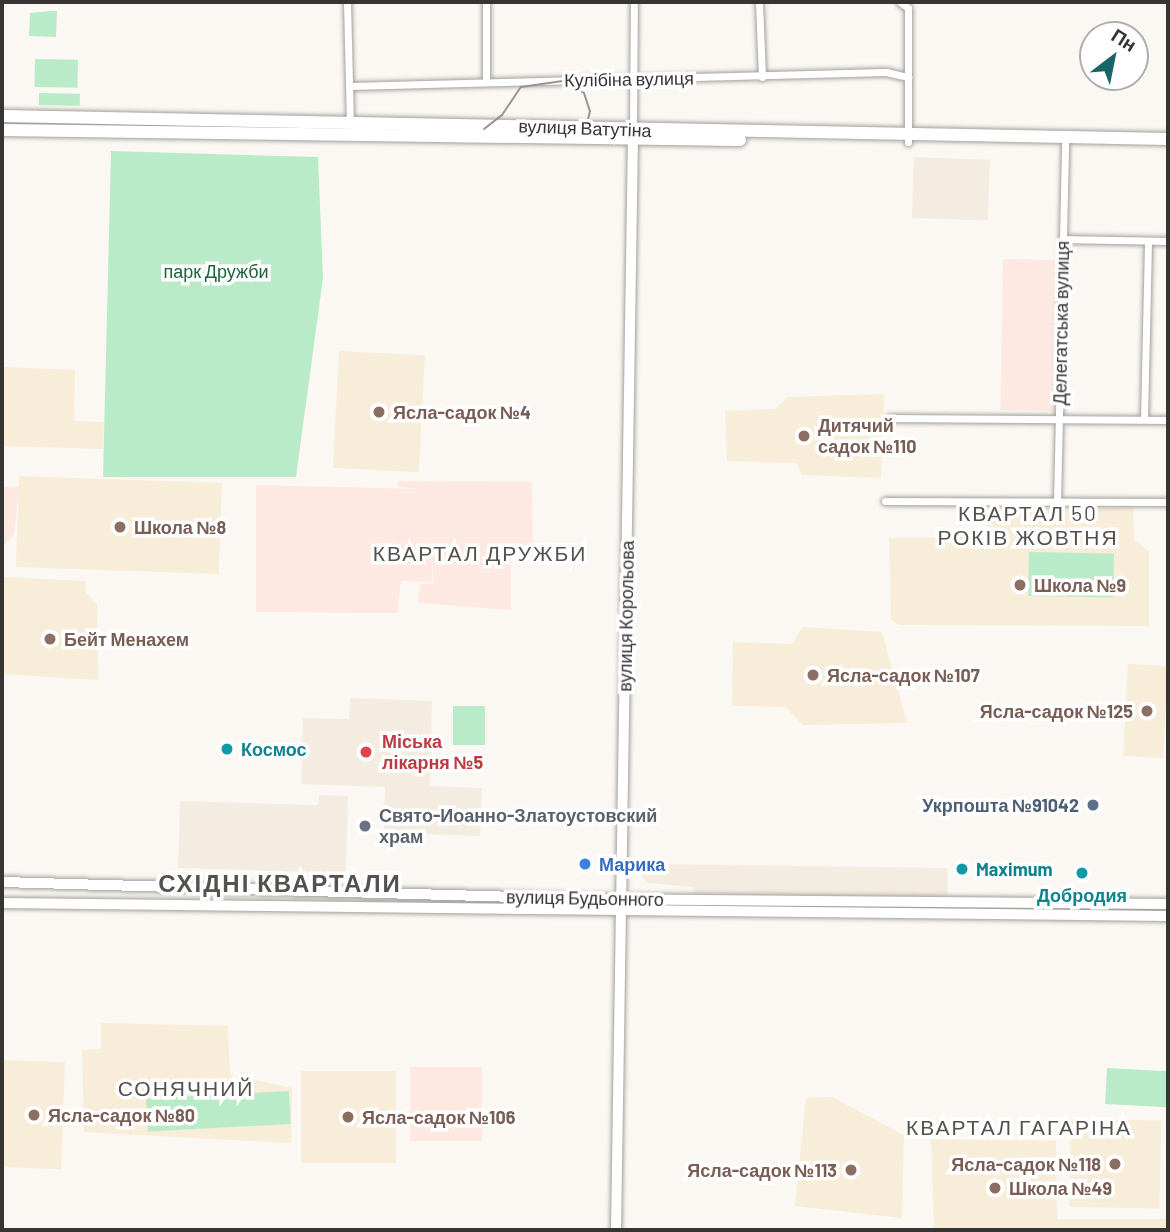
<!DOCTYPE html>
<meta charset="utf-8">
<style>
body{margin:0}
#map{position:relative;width:1170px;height:1232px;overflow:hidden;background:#fbf8f3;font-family:Barlow,sans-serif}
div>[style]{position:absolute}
.built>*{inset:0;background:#f4ece1;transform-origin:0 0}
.industrial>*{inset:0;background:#fde9e2;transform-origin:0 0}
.education>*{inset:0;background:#f7edd8;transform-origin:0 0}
.green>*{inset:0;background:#baebc9;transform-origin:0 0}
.roads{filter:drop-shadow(0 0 2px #a4a19d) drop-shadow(0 0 2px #a4a19d)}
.minor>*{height:7px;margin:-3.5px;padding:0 3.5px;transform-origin:3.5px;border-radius:3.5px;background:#fff}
.tertiary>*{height:10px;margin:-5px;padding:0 5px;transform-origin:5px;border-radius:5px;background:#fff}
.secondary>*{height:10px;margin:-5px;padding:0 5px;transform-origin:5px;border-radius:5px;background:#fff}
.primary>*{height:12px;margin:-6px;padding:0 6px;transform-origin:6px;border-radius:6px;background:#fff}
.tram>*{height:2px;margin:-1px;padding:0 1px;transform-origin:1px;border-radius:1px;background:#979592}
.dots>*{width:19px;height:19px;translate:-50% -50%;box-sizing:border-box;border:4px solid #fff;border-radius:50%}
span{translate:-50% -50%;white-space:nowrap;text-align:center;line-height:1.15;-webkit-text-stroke:7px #fff;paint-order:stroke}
.street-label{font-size:18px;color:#373534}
.park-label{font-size:18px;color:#1f633d}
.education-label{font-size:18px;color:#785e54;font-weight:700}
.left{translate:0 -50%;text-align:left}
.right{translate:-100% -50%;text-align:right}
.health-label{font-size:18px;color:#be3a42;font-weight:700}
.culture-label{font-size:18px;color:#0d838f;font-weight:700}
.service-label{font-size:18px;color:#4e5e75;font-weight:700}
.worship-label{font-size:18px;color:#5b616d;font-weight:700}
.shop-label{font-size:18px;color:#366cbe;font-weight:700}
.quarter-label{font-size:21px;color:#54514e;letter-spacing:2px}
.district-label{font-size:24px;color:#54514e;font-weight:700;letter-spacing:2px}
.frame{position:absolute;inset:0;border:4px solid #373534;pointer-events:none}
.north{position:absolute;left:1079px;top:21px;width:70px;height:70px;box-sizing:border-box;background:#fff;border:2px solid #afaeae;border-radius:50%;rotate:32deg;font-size:19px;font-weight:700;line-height:28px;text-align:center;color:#373534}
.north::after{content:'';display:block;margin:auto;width:24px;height:32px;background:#18666a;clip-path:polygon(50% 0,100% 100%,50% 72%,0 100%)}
</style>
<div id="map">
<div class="built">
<div style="left:914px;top:157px;width:76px;height:61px;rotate:2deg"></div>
<div style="clip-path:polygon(350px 698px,432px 701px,430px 786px,482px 788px,480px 836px,384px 833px,385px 787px,301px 784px,303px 718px,349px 719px)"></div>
<div style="clip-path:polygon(319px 795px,348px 796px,346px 873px,178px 868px,180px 801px,318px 805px)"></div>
<div style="clip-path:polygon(640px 864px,947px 868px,948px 898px,694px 894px,693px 887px,648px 883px,640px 874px)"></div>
</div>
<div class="industrial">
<div style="left:1003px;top:259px;width:54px;height:151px;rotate:1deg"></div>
<div style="clip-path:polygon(398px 481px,532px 482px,533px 545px,511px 545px,511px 610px,418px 603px,420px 584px,433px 584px,433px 559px,432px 582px,401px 581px,397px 613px,256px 612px,256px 485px,422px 489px,398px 487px)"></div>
<div style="clip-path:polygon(2px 487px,19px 487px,14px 535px,2px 547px)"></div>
<div style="left:410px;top:1067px;width:72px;height:74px"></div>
</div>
<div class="education">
<div style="left:339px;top:351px;width:86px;height:117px;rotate:3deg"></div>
<div style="clip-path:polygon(2px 367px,75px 370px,74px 421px,104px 422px,103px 449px,2px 446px)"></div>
<div style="clip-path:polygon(884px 394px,881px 478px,802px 475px,797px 463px,727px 461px,725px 411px,775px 409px,788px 397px)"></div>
<div style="left:19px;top:476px;width:203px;height:91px;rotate:2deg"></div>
<div style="clip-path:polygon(989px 507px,1133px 508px,1134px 540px,1149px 551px,1149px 626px,899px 625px,891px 619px,889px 538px,986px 537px)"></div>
<div style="clip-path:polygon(2px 577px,85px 581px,86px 593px,97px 604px,98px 680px,2px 674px)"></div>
<div style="clip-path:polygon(802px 627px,882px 632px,907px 723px,803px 725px,785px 707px,732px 706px,733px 642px,792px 644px)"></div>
<div style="left:1128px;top:664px;width:40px;height:92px;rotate:3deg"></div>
<div style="clip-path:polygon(101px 1023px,228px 1026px,230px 1074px,292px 1088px,291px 1143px,84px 1132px,82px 1050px,101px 1049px)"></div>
<div style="left:2px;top:1060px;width:63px;height:107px;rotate:2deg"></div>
<div style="left:301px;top:1071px;width:95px;height:92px"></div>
<div style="clip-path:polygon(832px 1097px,904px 1135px,902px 1218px,795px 1206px,806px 1098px)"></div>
<div style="left:1071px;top:1119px;width:90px;height:88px;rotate:1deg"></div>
<div style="clip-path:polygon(931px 1139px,1056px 1141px,1057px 1219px,1168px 1219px,1168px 1230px,934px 1230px)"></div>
</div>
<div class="green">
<div style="clip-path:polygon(52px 11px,57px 11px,56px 37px,29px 36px,30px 13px)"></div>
<div style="left:35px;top:59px;width:43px;height:28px;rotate:1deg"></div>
<div style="left:39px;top:93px;width:41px;height:12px;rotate:1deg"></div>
<div style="clip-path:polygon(111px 151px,318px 157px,323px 278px,296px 477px,103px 477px)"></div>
<div style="left:1029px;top:552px;width:85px;height:44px;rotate:1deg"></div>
<div style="left:453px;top:706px;width:32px;height:39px"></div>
<div style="left:1107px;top:1068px;width:61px;height:36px;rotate:3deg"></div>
<div style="left:289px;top:1091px;width:33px;height:143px;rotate:87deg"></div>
</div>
<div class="roads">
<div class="minor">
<div style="left:347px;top:2px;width:119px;rotate:88.6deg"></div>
<div style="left:486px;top:2px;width:80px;rotate:90deg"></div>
<div style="left:759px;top:2px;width:75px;rotate:87.7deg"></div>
<div style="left:900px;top:2px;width:10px;rotate:37deg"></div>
<div style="left:908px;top:8px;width:134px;rotate:90deg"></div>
<div style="left:350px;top:86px;width:536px;rotate:-1.5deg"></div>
<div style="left:886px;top:72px;width:23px;rotate:13deg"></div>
<div style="left:633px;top:130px;width:128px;rotate:-89.6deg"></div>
<div style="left:1062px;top:239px;width:106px;rotate:1.1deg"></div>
<div style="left:889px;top:418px;width:279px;rotate:0.4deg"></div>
<div style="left:1144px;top:419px;width:178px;rotate:-88.7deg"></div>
<div style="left:885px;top:501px;width:283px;rotate:0.2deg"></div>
<div style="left:1057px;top:502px;width:358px;rotate:-88.7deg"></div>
</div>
<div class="tertiary">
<div style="left:616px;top:1230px;width:1098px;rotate:-89.11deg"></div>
</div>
<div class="secondary">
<div style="left:2px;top:882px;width:582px;rotate:1.67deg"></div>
<div style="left:584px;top:899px;width:584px;rotate:0.49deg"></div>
<div style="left:2px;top:903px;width:1166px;rotate:0.64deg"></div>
</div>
<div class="primary">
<div style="left:2px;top:116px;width:1166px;rotate:1.13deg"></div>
<div style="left:2px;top:130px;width:738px;rotate:0.78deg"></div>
</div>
</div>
<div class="tram">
<div style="left:484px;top:129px;width:23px;rotate:-38deg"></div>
<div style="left:502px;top:115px;width:34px;rotate:-56deg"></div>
<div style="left:521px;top:87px;width:42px;rotate:-8.1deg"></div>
<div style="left:563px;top:81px;width:24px;rotate:30deg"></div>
<div style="left:584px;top:93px;width:19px;rotate:72deg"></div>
<div style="left:590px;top:111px;width:12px;rotate:104deg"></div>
<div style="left:587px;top:123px;width:20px;rotate:147deg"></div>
</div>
<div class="dots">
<div style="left:379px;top:412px;background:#8d6e63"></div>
<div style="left:804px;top:436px;background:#8d6e63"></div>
<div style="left:120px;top:527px;background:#8d6e63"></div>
<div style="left:1020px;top:585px;background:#8d6e63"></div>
<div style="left:50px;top:639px;background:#8d6e63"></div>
<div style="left:813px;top:675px;background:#8d6e63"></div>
<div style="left:1147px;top:711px;background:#8d6e63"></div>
<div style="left:227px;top:749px;background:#0f9aa8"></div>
<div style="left:366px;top:752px;background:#e0444e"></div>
<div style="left:1093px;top:805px;background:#5c6f8a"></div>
<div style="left:365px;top:826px;background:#6b7280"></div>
<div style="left:585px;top:864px;background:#3f7fe0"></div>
<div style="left:962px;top:869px;background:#0f9aa8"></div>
<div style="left:1082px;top:873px;background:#0f9aa8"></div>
<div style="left:34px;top:1115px;background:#8d6e63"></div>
<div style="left:348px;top:1117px;background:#8d6e63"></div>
<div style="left:1115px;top:1164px;background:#8d6e63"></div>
<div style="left:851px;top:1170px;background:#8d6e63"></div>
<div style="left:995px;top:1188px;background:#8d6e63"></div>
</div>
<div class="street-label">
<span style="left:629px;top:79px;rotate:-1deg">Кулібіна вулиця</span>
<span style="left:585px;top:128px;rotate:2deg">вулиця Ватутіна</span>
<span style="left:1061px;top:323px;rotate:-89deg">Делегатська вулиця</span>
<span style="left:626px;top:616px;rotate:-89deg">вулиця Корольова</span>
<span style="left:585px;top:898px;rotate:1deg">вулиця Будьонного</span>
</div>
<div class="park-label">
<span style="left:216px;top:271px">парк Дружби</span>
</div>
<div class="education-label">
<span class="left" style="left:393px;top:412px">Ясла-садок №4</span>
<span class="left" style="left:818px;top:436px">Дитячий<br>садок №110</span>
<span class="left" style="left:134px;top:527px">Школа №8</span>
<span class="left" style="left:1034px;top:585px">Школа №9</span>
<span class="left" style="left:64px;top:639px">Бейт Менахем</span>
<span class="left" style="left:827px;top:675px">Ясла-садок №107</span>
<span class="right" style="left:1133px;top:711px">Ясла-садок №125</span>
<span class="left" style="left:48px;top:1115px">Ясла-садок №80</span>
<span class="left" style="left:362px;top:1117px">Ясла-садок №106</span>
<span class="right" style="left:1101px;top:1164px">Ясла-садок №118</span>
<span class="right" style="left:837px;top:1170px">Ясла-садок №113</span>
<span class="left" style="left:1009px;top:1188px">Школа №49</span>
</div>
<div class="health-label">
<span class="left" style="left:382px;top:752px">Міська<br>лікарня №5</span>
</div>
<div class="culture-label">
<span class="left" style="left:241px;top:749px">Космос</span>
<span class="left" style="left:976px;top:869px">Maximum</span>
<span style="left:1082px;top:895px">Добродия</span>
</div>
<div class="service-label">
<span class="right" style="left:1079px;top:805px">Укрпошта №91042</span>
</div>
<div class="worship-label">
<span class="left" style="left:379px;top:826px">Свято-Иоанно-Златоустовский<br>храм</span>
</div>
<div class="shop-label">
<span class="left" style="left:599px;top:864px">Марика</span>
</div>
<div class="quarter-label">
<span style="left:1028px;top:525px">КВАРТАЛ 50<br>РОКІВ ЖОВТНЯ</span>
<span style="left:480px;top:553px">КВАРТАЛ ДРУЖБИ</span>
<span style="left:186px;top:1088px">СОНЯЧНИЙ</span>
<span style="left:1019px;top:1127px">КВАРТАЛ ГАГАРІНА</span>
</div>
<div class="district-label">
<span style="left:280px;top:883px">СХІДНІ КВАРТАЛИ</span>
</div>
<div class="frame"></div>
<div class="north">Пн</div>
</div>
